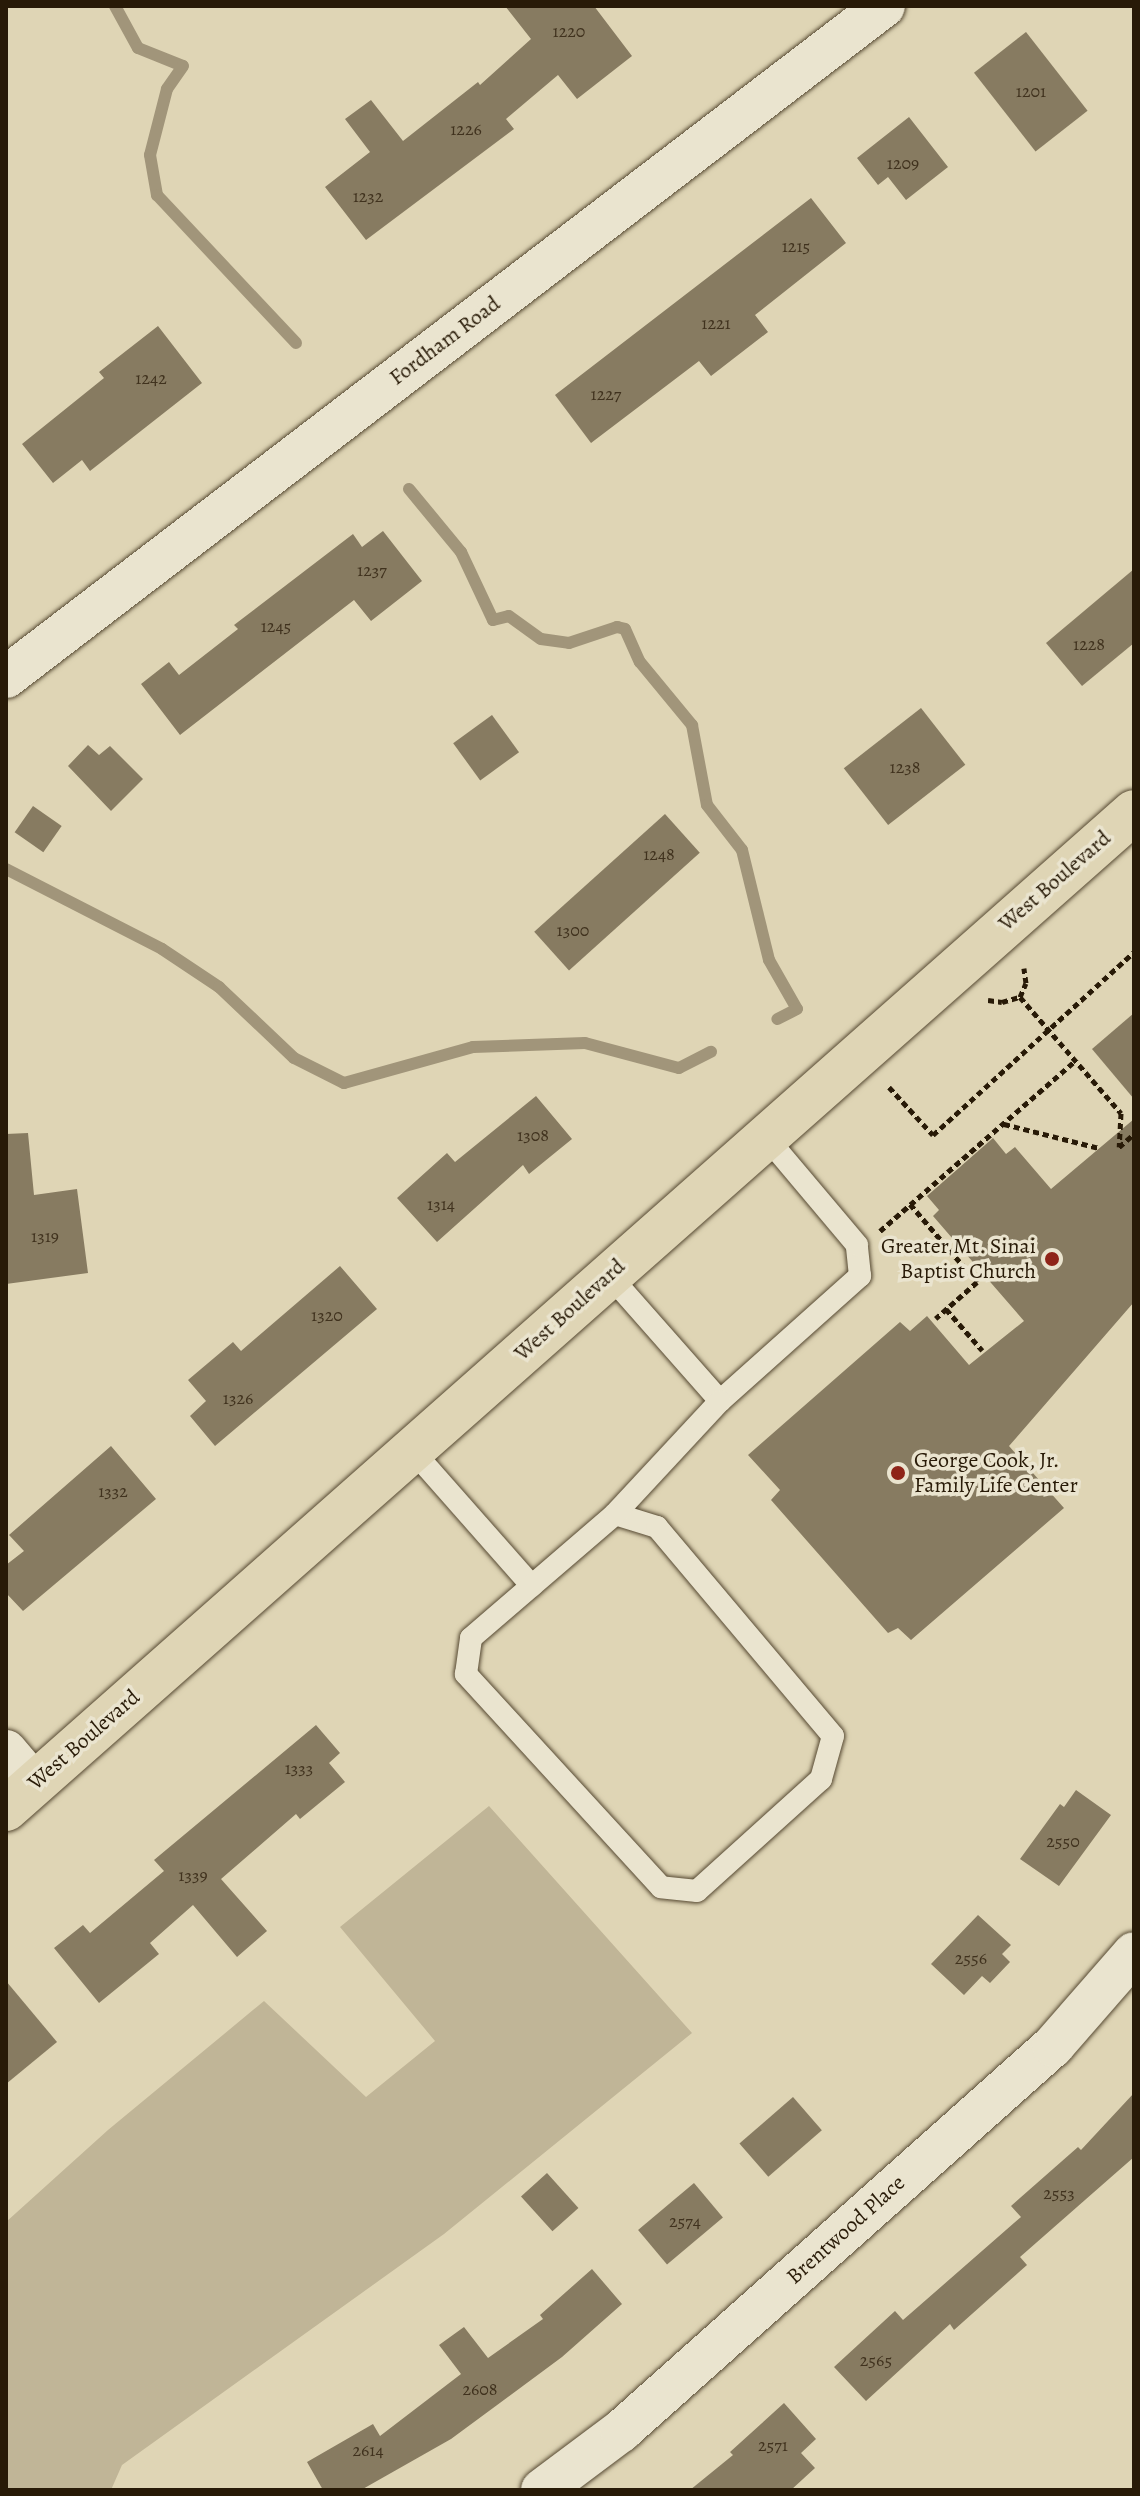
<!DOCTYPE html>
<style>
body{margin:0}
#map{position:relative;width:1140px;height:2496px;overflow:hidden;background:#dfd5b5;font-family:Alegreya,serif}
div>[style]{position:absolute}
.green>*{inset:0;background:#c0b597}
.stream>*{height:12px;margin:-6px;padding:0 6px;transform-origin:6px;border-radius:6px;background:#a1957a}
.building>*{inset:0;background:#877b61;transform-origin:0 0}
.path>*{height:5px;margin-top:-2.5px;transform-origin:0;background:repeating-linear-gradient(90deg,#281a07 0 6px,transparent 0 10px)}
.roads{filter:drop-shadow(0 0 2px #564932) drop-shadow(0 0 2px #564932)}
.lane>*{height:22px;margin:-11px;padding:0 11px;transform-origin:11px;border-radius:11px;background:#eae4cf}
.street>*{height:42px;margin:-21px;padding:0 21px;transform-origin:21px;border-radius:21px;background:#eae4cf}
.primary>*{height:44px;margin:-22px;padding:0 22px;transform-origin:22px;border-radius:22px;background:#dfd5b5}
.dots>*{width:22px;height:22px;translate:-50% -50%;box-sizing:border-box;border:4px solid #eae4cf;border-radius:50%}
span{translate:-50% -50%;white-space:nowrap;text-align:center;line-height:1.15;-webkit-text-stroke:7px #eae4cf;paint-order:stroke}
.number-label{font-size:18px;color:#40321e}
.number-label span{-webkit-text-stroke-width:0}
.street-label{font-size:22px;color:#281a07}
.poi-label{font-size:22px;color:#281a07}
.right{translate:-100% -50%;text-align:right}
.left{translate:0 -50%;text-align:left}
.frame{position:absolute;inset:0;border:8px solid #281a07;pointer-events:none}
</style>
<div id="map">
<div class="green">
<div style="clip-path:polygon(489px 1806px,692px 2033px,444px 2234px,122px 2465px,111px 2490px,6px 2490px,6px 2222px,108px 2130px,264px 2001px,366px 2097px,435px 2041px,340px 1927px)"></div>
</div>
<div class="stream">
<div style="left:115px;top:6px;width:48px;rotate:61.3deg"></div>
<div style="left:138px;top:48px;width:48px;rotate:21.8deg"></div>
<div style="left:183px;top:66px;width:28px;rotate:125deg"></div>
<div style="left:167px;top:89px;width:68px;rotate:104.4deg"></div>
<div style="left:150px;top:155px;width:41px;rotate:80.1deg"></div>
<div style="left:157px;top:195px;width:203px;rotate:46.8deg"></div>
<div style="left:409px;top:489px;width:82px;rotate:50.5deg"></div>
<div style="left:461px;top:552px;width:75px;rotate:64.8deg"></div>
<div style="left:493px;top:620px;width:16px;rotate:-14deg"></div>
<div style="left:509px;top:616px;width:39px;rotate:36deg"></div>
<div style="left:541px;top:639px;width:28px;rotate:8deg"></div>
<div style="left:569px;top:643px;width:51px;rotate:-18.4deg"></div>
<div style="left:617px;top:627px;width:8px;rotate:14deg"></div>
<div style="left:625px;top:629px;width:36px;rotate:66deg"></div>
<div style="left:640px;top:662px;width:82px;rotate:50.5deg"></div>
<div style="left:692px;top:725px;width:81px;rotate:79.4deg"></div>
<div style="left:707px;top:805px;width:57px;rotate:52.1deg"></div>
<div style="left:742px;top:850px;width:113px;rotate:76.2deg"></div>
<div style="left:769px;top:960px;width:56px;rotate:60.3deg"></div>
<div style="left:797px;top:1009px;width:22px;rotate:153deg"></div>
<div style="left:6px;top:869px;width:175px;rotate:27.1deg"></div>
<div style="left:162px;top:949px;width:69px;rotate:33.7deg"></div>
<div style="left:219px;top:987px;width:103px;rotate:43.4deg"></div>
<div style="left:294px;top:1058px;width:56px;rotate:26.6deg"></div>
<div style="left:344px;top:1083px;width:134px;rotate:-15.6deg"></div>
<div style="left:473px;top:1047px;width:112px;rotate:-2deg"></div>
<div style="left:585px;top:1043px;width:97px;rotate:14.9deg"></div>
<div style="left:679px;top:1068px;width:36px;rotate:-27deg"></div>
</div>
<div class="building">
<div style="clip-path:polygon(505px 6px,594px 6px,632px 56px,577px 99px,558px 75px,506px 119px,514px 129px,366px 240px,325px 187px,370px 152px,345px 119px,371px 100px,403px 141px,478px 82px,480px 85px,531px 39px)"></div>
<div style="left:1026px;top:32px;width:100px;height:66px;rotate:52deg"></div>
<div style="clip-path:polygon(909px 117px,948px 167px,906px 200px,888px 177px,878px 185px,857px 158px)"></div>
<div style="clip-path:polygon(811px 198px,846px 243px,755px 315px,768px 332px,711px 376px,699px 361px,591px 443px,555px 395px)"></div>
<div style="clip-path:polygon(158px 326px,202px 383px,90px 471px,82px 460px,53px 483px,22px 444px,104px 378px,99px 372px)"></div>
<div style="clip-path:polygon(383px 531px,422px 581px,371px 621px,354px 600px,180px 735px,141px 684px,169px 662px,179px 675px,238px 629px,234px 625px,353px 534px,362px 547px)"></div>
<div style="clip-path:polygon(1134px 569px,1134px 643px,1082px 686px,1046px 643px)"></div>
<div style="left:921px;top:708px;width:72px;height:98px;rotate:52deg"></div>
<div style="left:492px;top:715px;width:46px;height:48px;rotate:54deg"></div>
<div style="clip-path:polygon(88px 745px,99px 755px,110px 746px,143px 779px,111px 811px,68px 766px)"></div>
<div style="left:33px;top:806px;width:35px;height:32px;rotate:35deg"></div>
<div style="left:665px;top:814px;width:52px;height:176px;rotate:48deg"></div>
<div style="clip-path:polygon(1134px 1013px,1134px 1099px,1092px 1049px)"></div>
<div style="clip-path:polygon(536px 1096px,572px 1139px,529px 1174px,523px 1165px,437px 1242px,397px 1198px,447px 1153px,455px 1162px)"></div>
<div style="clip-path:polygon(1134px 1119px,1134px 1302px,1009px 1446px,1064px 1508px,911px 1640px,898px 1628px,888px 1633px,771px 1500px,780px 1490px,748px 1455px,900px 1322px,910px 1331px,927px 1316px,969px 1365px,1024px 1321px,933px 1216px,939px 1210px,927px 1196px,993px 1138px,1006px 1154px,1015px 1147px,1051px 1189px)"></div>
<div style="clip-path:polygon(28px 1133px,34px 1195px,77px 1189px,88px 1273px,6px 1284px,6px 1134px)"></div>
<div style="clip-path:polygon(340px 1266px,377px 1309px,215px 1446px,190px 1416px,206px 1401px,188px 1380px,233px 1342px,241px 1351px)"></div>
<div style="clip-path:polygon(111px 1446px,156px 1499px,23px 1611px,6px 1593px,6px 1565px,24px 1551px,9px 1535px)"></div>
<div style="clip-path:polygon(316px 1725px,340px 1753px,329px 1763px,345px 1782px,300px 1819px,296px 1814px,221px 1879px,267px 1931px,237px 1957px,193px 1905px,150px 1943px,159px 1954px,99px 2003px,54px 1948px,83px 1925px,90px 1933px,164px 1871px,154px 1860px)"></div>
<div style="clip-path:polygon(1076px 1790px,1111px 1815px,1059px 1886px,1020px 1859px,1060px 1804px,1064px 1807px)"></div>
<div style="clip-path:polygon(978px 1915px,1011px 1945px,1002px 1954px,1010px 1962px,990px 1983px,982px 1976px,964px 1995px,931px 1964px)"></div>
<div style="clip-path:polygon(6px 1981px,57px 2042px,6px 2084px)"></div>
<div style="clip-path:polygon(1134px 2093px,1134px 2157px,1020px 2257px,1027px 2265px,954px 2330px,950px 2324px,866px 2401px,834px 2367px,895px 2311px,903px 2320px,1021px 2217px,1011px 2206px,1078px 2147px,1081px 2150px)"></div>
<div style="left:793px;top:2097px;width:44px;height:71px;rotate:49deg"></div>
<div style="left:547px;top:2173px;width:47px;height:35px;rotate:48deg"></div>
<div style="left:694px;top:2183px;width:45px;height:73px;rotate:50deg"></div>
<div style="clip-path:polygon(592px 2269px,622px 2304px,562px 2357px,451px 2439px,361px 2490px,323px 2490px,307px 2462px,373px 2424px,380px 2436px,461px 2374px,439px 2345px,464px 2327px,488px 2358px,543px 2319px,540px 2315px)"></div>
<div style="clip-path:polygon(784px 2403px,816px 2439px,801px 2453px,815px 2468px,791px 2490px,690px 2490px,733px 2455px,730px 2452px)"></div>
</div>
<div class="path">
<div style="left:1020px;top:997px;width:154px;rotate:49deg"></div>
<div style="left:1121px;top:1113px;width:34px;rotate:93deg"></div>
<div style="left:1119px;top:1147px;width:20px;rotate:-41deg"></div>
<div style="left:988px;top:1000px;width:14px;rotate:8deg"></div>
<div style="left:1002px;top:1002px;width:19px;rotate:-16deg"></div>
<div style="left:1020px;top:997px;width:15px;rotate:-67deg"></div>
<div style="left:1026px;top:983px;width:15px;rotate:-98deg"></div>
<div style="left:889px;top:1087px;width:65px;rotate:47.5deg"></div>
<div style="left:933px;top:1135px;width:272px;rotate:-42.3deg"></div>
<div style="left:1004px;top:1124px;width:98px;rotate:14.2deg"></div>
<div style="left:910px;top:1204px;width:103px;rotate:49.3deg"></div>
<div style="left:977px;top:1282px;width:55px;rotate:138.7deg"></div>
<div style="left:880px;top:1231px;width:260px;rotate:-41.1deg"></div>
<div style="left:946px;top:1309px;width:55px;rotate:48.7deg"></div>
</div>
<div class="roads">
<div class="lane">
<div style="left:609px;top:1275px;width:168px;rotate:48.6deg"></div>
<div style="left:720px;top:1401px;width:188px;rotate:-41.8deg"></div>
<div style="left:860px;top:1276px;width:31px;rotate:-96deg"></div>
<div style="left:857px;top:1245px;width:141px;rotate:-130.1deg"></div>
<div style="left:412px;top:1450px;width:181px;rotate:48.6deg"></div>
<div style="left:615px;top:1514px;width:44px;rotate:17.2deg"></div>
<div style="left:657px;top:1527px;width:273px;rotate:49.9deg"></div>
<div style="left:833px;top:1736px;width:45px;rotate:105.6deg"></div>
<div style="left:821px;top:1779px;width:167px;rotate:137.9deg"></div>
<div style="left:697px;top:1891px;width:36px;rotate:-174deg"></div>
<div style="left:661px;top:1887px;width:289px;rotate:-132.5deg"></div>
<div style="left:466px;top:1674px;width:36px;rotate:-82deg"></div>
<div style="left:471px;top:1638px;width:190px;rotate:-40.7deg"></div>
<div style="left:615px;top:1514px;width:154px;rotate:-47.1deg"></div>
</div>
<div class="street">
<div style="left:6px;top:677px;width:1105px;rotate:-37.39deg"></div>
<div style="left:6px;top:1751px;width:43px;rotate:49.7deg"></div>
<div style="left:542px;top:2490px;width:99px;rotate:-36.8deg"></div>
<div style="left:621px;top:2431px;width:579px;rotate:-41.71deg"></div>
<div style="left:1053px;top:2046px;width:123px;rotate:-48.9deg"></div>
</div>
<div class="primary">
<div style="left:6px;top:1809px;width:1505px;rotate:-41.47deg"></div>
</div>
</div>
<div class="dots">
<div style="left:1052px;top:1259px;background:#8f2418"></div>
<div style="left:898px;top:1473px;background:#8f2418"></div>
</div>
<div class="number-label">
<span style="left:569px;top:31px">1220</span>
<span style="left:1031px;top:91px">1201</span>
<span style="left:466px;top:129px">1226</span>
<span style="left:903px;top:163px">1209</span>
<span style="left:368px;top:196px">1232</span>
<span style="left:796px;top:246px">1215</span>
<span style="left:716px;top:323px">1221</span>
<span style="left:151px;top:378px">1242</span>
<span style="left:606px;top:394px">1227</span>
<span style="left:372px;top:570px">1237</span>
<span style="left:276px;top:626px">1245</span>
<span style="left:1089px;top:644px">1228</span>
<span style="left:905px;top:767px">1238</span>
<span style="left:659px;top:854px">1248</span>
<span style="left:573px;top:930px">1300</span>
<span style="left:533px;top:1135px">1308</span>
<span style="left:441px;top:1204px">1314</span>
<span style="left:45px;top:1236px">1319</span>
<span style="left:327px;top:1315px">1320</span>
<span style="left:238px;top:1398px">1326</span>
<span style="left:113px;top:1491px">1332</span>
<span style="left:299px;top:1768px">1333</span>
<span style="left:1063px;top:1841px">2550</span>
<span style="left:193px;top:1875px">1339</span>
<span style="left:971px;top:1958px">2556</span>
<span style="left:1059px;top:2193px">2553</span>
<span style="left:685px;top:2221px">2574</span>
<span style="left:876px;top:2360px">2565</span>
<span style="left:480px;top:2389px">2608</span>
<span style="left:773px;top:2445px">2571</span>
<span style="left:368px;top:2450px">2614</span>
</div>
<div class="street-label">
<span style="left:445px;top:341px;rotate:-37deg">Fordham Road</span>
<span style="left:1055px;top:881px;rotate:-41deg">West Boulevard</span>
<span style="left:570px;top:1310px;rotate:-42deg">West Boulevard</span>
<span style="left:84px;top:1740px;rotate:-41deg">West Boulevard</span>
<span style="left:846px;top:2230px;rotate:-42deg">Brentwood Place</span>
</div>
<div class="poi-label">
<span class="right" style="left:1036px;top:1259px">Greater Mt. Sinai<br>Baptist Church</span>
<span class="left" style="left:914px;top:1473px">George Cook, Jr.<br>Family Life Center</span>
</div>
<div class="frame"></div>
</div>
